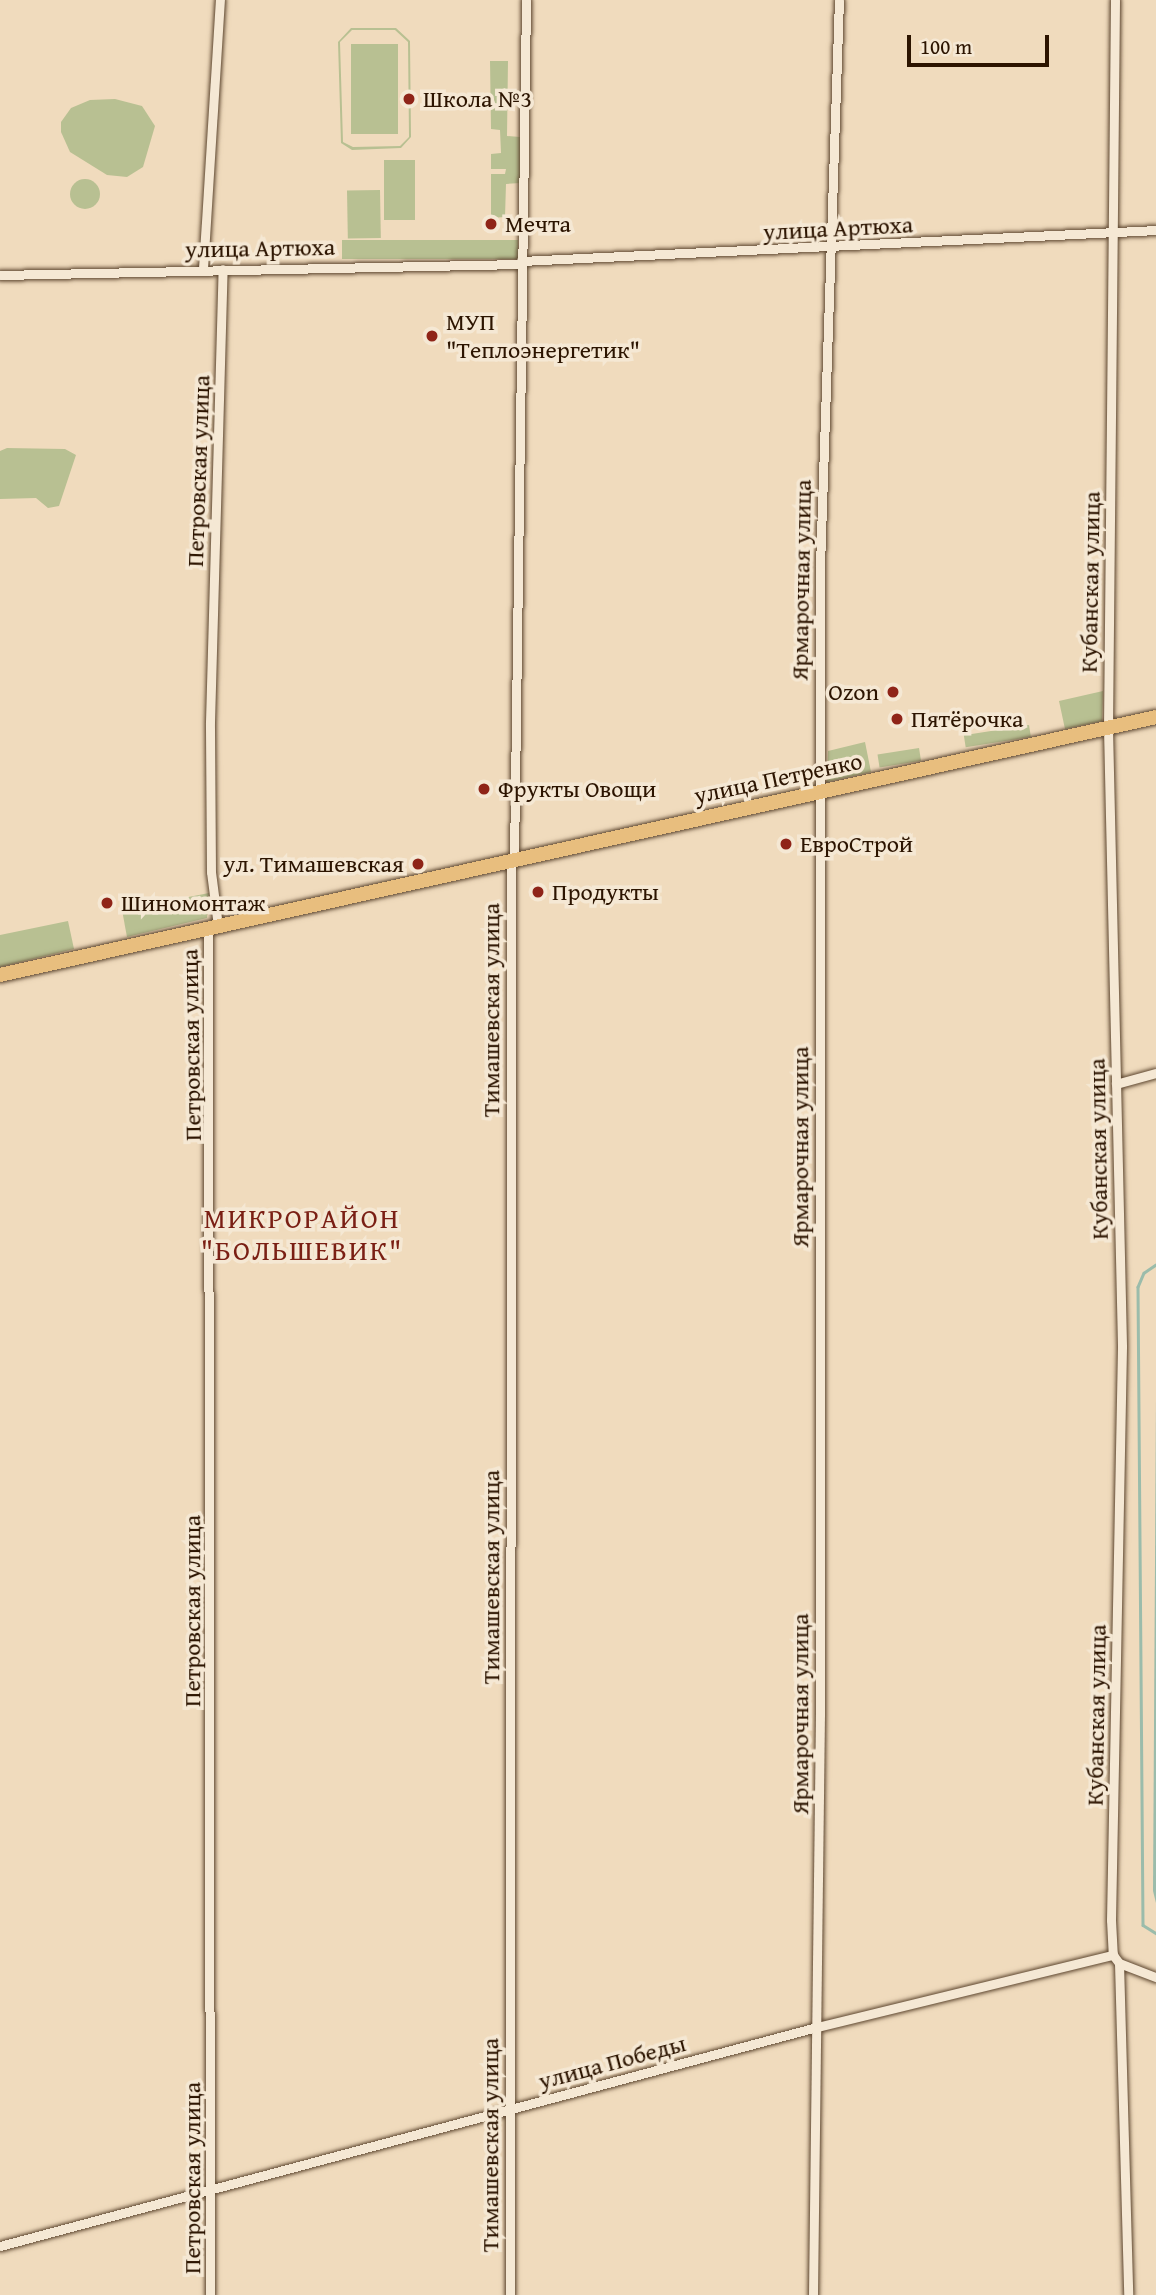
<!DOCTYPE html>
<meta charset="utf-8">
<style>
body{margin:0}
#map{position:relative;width:1156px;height:2295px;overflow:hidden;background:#f0dbbd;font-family:"Gentium Book Plus",serif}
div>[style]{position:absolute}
.green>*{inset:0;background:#b8c092;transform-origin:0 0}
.round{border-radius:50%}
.water>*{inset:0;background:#9bbcab}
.stream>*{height:2.5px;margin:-1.25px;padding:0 1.25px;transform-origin:1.25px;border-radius:1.25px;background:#9bbcab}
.roads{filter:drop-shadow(0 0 2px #5d462f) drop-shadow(0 0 2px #5d462f)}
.street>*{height:9px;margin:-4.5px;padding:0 4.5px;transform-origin:4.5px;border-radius:4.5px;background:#f5e8d4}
.primary>*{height:14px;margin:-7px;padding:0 7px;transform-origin:7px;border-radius:7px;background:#e8be7e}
.dots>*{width:19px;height:19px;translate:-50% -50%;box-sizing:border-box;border:4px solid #f5e8d4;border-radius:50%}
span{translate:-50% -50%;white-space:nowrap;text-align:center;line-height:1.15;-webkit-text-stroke:7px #f5e8d4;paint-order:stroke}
.poi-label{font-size:24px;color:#2c1400}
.left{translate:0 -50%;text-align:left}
.right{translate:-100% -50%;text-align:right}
.street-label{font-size:24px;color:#2c1400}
.quarter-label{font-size:28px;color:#7a1f14;letter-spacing:2px}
.scale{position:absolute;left:907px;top:35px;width:142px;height:32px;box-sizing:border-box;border:4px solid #2c1400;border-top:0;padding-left:9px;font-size:21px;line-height:24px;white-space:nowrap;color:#2c1400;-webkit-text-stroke:5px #f5e8d4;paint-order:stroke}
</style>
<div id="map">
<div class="green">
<div style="clip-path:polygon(evenodd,351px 28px,396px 28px,410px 41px,411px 137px,401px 148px,352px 150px,341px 143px,338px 42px,351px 28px,352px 30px,395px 30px,408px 42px,409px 137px,400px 146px,353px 147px,343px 142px,340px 42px,352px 30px)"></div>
<div style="left:351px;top:44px;width:47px;height:90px"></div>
<div style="clip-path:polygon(490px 61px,508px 61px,507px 136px,520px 137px,520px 183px,506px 184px,505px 217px,491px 218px,491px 174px,505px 174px,506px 169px,491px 169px,491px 154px,501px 153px,500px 130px,491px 129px)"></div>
<div style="clip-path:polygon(115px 99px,142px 106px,155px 126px,143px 167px,127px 177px,107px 175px,70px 152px,61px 132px,61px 122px,71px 108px,90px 100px)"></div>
<div style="left:415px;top:160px;width:60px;height:31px;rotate:90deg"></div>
<div class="round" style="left:70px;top:179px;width:30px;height:30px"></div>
<div style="left:380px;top:190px;width:48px;height:33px;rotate:89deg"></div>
<div style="left:518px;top:240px;width:19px;height:176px;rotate:90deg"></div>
<div style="clip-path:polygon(7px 448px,65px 449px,76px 455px,59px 506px,48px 508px,36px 498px,0 499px,0 451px)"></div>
<div style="clip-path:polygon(1103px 691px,1102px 721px,1065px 729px,1059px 701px)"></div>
<div style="left:1029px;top:725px;width:12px;height:66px;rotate:81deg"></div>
<div style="clip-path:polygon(865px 742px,871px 772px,827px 782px,828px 751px)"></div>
<div style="left:919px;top:748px;width:13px;height:42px;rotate:81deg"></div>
<div style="clip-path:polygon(209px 893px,207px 918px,127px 937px,122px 910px)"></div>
<div style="clip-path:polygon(68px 921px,74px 949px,0 967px,0 935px)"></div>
</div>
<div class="water">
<div style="clip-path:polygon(1156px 1397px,1156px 1903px,1153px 1891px)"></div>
</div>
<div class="stream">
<div style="left:1156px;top:1265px;width:14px;rotate:146deg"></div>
<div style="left:1144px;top:1273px;width:15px;rotate:113deg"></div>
<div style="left:1138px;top:1287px;width:638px;rotate:89.55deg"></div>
<div style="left:1143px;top:1925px;width:15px;rotate:32deg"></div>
</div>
<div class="roads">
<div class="street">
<div style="left:1115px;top:0;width:728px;rotate:90.55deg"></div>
<div style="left:1108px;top:728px;width:619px;rotate:88.7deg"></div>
<div style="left:1122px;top:1347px;width:573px;rotate:91.1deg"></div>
<div style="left:1111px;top:1920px;width:35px;rotate:87deg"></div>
<div style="left:1113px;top:1955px;width:10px;rotate:53deg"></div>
<div style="left:1119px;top:1963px;width:332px;rotate:88.4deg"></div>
<div style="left:521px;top:261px;width:636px;rotate:-2.79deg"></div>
<div style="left:203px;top:269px;width:270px;rotate:-86.4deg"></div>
<div style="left:0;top:275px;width:521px;rotate:-1.21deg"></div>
<div style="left:514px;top:859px;width:859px;rotate:-89.2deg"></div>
<div style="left:218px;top:926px;width:54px;rotate:-97.4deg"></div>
<div style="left:211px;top:872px;width:150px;rotate:-90.4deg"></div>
<div style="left:210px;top:722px;width:453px;rotate:-88.4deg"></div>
<div style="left:208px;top:928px;width:1367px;rotate:89.92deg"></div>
<div style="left:1116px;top:1084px;width:41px;rotate:-15.4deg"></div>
<div style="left:1119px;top:1963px;width:40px;rotate:21deg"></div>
<div style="left:0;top:2246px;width:846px;rotate:-15.01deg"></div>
<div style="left:817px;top:2027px;width:305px;rotate:-13.7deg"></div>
<div style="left:510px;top:2295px;width:1435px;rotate:-89.96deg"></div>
<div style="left:813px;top:2295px;width:580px;rotate:-89.31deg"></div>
<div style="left:820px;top:1715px;width:1149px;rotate:-90deg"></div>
<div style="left:820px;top:566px;width:566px;rotate:-88.08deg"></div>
</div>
<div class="primary">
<div style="left:0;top:975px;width:1184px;rotate:-12.58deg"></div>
</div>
</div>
<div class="dots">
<div style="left:409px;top:99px;background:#8f2418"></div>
<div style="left:491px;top:224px;background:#8f2418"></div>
<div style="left:432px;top:336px;background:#8f2418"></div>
<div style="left:893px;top:692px;background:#8f2418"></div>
<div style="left:897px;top:719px;background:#8f2418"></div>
<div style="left:484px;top:789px;background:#8f2418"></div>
<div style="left:786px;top:844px;background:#8f2418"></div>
<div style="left:418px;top:864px;background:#8f2418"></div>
<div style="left:538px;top:892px;background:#8f2418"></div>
<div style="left:107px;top:903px;background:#8f2418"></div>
</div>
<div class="poi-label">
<span class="left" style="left:423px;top:99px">Школа №3</span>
<span class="left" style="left:505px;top:224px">Мечта</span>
<span class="left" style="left:446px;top:336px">МУП<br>"Теплоэнергетик"</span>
<span class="right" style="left:879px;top:692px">Ozon</span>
<span class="left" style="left:911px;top:719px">Пятёрочка</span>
<span class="left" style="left:498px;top:789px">Фрукты Овощи</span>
<span class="left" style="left:800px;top:844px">ЕвроСтрой</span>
<span class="right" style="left:404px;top:864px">ул. Тимашевская</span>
<span class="left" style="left:552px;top:892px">Продукты</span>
<span class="left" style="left:121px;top:903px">Шиномонтаж</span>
</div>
<div class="street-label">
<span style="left:838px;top:228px;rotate:-3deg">улица Артюха</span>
<span style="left:260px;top:248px;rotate:-1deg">улица Артюха</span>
<span style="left:198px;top:471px;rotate:-88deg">Петровская улица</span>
<span style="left:801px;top:580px;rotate:-89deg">Ярмарочная улица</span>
<span style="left:1090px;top:582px;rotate:-89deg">Кубанская улица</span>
<span style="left:778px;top:778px;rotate:-12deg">улица Петренко</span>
<span style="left:491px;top:1010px;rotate:-90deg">Тимашевская улица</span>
<span style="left:191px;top:1045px;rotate:-91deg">Петровская улица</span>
<span style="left:800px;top:1147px;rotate:-90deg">Ярмарочная улица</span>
<span style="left:1098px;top:1149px;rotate:-91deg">Кубанская улица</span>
<span style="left:491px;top:1577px;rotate:-90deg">Тимашевская улица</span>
<span style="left:192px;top:1611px;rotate:-90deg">Петровская улица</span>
<span style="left:800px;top:1714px;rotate:-90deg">Ярмарочная улица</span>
<span style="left:1096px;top:1715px;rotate:-89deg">Кубанская улица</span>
<span style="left:612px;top:2062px;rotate:-15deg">улица Победы</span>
<span style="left:490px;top:2145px;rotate:-90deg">Тимашевская улица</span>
<span style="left:192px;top:2178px;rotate:-90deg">Петровская улица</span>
</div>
<div class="quarter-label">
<span style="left:302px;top:1234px">МИКРОРАЙОН<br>"БОЛЬШЕВИК"</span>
</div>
<div class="scale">100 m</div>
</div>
